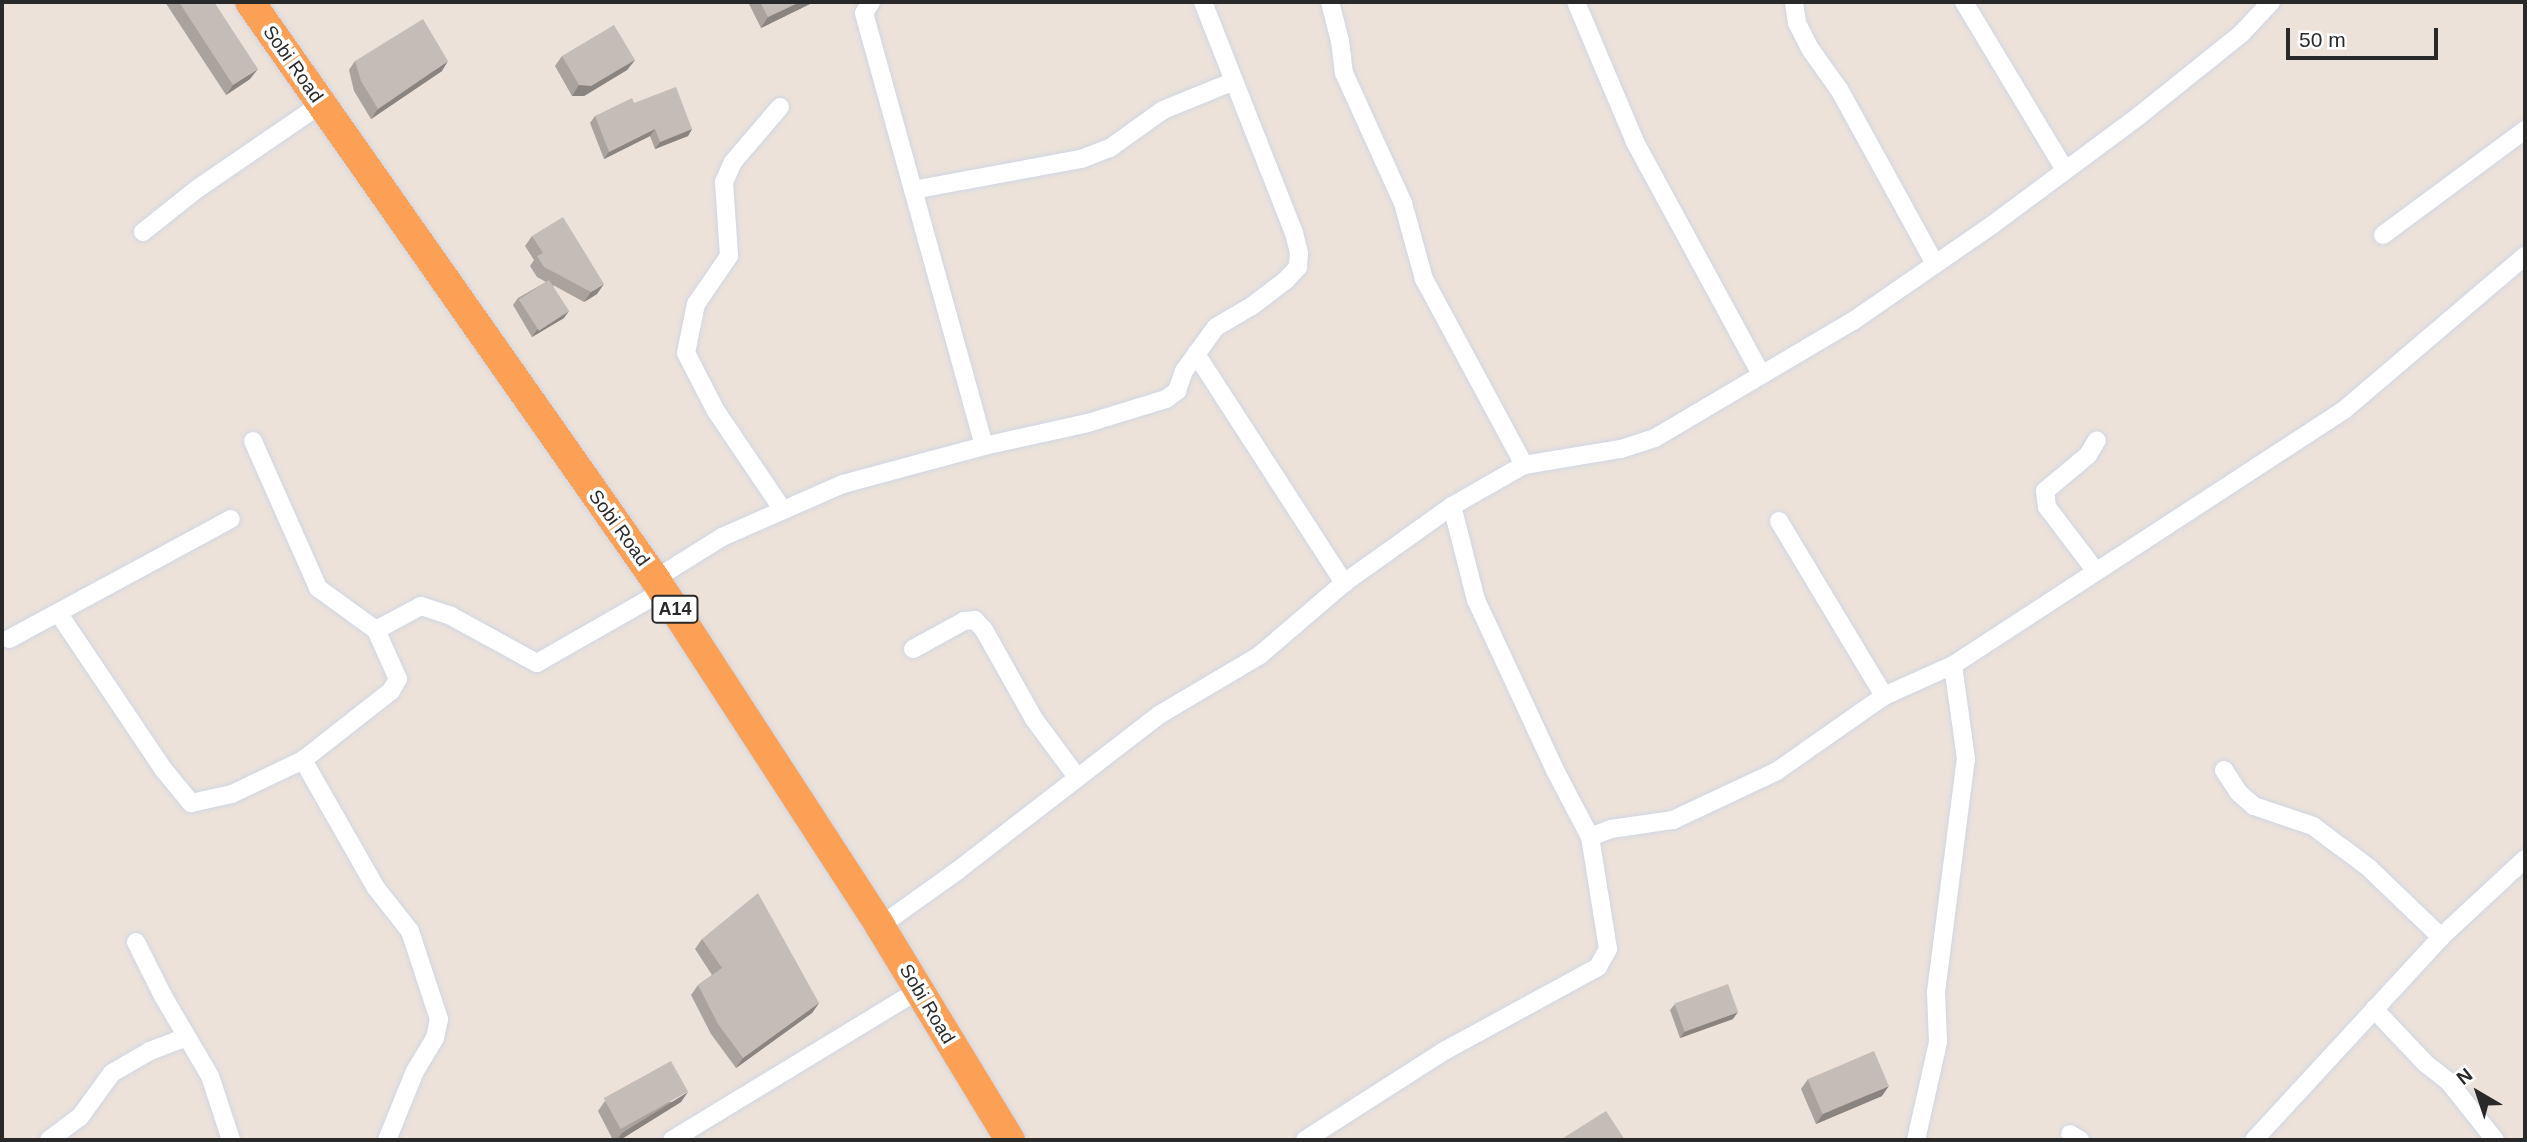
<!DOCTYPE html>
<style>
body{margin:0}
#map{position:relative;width:2527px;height:1142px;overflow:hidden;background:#ece2da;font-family:Helvetica,sans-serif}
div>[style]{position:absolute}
.roads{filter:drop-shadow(0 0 2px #cfd6e3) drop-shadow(0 0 2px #cfd6e3)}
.minor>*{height:18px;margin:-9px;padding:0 9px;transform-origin:9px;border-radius:9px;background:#fff}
.trunk>*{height:30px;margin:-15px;padding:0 15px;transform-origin:15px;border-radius:15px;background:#fba054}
.wall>*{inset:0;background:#a9a29d}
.shaded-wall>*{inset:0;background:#898480}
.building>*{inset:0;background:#c4bcb7;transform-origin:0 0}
span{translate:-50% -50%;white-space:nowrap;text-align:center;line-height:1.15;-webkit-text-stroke:7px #fff;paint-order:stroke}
.shield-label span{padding:2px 5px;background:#fff;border:2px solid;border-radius:5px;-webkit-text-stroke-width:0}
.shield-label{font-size:18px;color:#292929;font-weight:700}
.street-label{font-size:19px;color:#292929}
.frame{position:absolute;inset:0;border:4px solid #292929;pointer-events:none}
.north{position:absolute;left:2443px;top:1058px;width:70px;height:70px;-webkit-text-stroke:5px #fff;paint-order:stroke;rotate:321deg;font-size:19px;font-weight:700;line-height:28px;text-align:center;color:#292929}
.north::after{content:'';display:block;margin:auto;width:24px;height:32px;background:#292929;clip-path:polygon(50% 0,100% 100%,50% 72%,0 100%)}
.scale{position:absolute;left:2286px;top:28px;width:152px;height:32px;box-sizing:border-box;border:4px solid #292929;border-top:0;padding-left:9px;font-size:21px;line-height:24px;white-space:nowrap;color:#292929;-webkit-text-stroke:5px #fff;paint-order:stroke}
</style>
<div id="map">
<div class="roads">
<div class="minor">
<div style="left:871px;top:2px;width:13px;rotate:122deg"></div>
<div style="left:864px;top:13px;width:449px;rotate:74.5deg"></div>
<div style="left:1330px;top:2px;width:40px;rotate:75.6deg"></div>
<div style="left:1340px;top:41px;width:32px;rotate:83deg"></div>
<div style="left:1344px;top:73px;width:143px;rotate:65.6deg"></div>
<div style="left:1403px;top:203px;width:79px;rotate:74.6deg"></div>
<div style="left:1424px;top:279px;width:211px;rotate:61.7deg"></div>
<div style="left:1576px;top:2px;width:152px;rotate:67.1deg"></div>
<div style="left:1635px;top:142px;width:264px;rotate:61.5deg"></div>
<div style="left:1794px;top:2px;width:21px;rotate:82deg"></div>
<div style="left:1797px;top:23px;width:30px;rotate:63deg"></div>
<div style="left:1811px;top:50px;width:50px;rotate:54.7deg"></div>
<div style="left:1840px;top:91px;width:197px;rotate:61.2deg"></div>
<div style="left:1964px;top:2px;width:196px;rotate:59deg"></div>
<div style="left:780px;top:107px;width:72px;rotate:130.5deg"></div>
<div style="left:733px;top:162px;width:22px;rotate:114deg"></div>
<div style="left:724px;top:182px;width:74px;rotate:86.1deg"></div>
<div style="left:729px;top:256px;width:58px;rotate:124.5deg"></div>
<div style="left:696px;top:304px;width:50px;rotate:101.5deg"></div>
<div style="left:686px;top:353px;width:65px;rotate:62.7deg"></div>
<div style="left:716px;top:411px;width:118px;rotate:56deg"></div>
<div style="left:913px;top:190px;width:171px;rotate:-10.5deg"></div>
<div style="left:1081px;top:159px;width:31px;rotate:-21deg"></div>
<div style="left:1110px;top:148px;width:65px;rotate:-35.6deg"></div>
<div style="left:1163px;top:110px;width:74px;rotate:-22.1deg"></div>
<div style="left:143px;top:232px;width:69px;rotate:-38.5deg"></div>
<div style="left:197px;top:189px;width:150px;rotate:-34.4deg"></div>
<div style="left:2383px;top:235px;width:177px;rotate:-36.5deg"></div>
<div style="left:1196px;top:354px;width:273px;rotate:57.1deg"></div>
<div style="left:253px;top:441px;width:161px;rotate:66.1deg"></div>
<div style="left:318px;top:588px;width:72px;rotate:35.9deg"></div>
<div style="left:376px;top:630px;width:51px;rotate:-28.1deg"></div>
<div style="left:421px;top:606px;width:32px;rotate:18deg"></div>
<div style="left:451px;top:616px;width:98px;rotate:28.7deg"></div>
<div style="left:537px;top:663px;width:145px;rotate:-29.7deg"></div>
<div style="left:1779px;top:521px;width:204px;rotate:59deg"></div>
<div style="left:2095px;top:570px;width:79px;rotate:-127.3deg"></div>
<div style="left:2047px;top:507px;width:16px;rotate:-97deg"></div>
<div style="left:2045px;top:491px;width:56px;rotate:-39.9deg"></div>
<div style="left:2088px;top:455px;width:17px;rotate:-59deg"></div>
<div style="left:655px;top:579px;width:79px;rotate:-32.1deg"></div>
<div style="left:722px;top:537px;width:132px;rotate:-23.7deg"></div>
<div style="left:843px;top:484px;width:146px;rotate:-15.1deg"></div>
<div style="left:984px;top:446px;width:107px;rotate:-12.5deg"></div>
<div style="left:1088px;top:423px;width:82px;rotate:-17.1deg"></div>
<div style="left:1166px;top:399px;width:14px;rotate:-36deg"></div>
<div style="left:1177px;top:391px;width:21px;rotate:-71deg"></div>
<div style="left:1184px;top:371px;width:54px;rotate:-54deg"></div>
<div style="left:1216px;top:327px;width:42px;rotate:-30.3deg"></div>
<div style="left:1252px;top:306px;width:43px;rotate:-37.4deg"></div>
<div style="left:1286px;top:280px;width:18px;rotate:-47deg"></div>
<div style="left:1298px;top:267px;width:14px;rotate:-86deg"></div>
<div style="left:1299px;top:253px;width:21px;rotate:-104deg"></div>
<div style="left:1294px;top:233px;width:248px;rotate:-111.5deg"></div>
<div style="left:59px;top:614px;width:188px;rotate:56.1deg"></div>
<div style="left:164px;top:770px;width:43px;rotate:50.7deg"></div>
<div style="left:191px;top:803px;width:42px;rotate:-12.4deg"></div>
<div style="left:232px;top:794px;width:79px;rotate:-25.6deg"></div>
<div style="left:303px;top:760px;width:147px;rotate:60.3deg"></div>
<div style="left:376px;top:888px;width:55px;rotate:51.7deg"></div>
<div style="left:410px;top:931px;width:93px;rotate:71.8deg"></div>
<div style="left:439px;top:1019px;width:19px;rotate:102deg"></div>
<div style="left:435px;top:1038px;width:39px;rotate:121deg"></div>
<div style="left:415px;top:1071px;width:74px;rotate:112.1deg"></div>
<div style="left:9px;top:639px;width:252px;rotate:-28.4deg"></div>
<div style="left:913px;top:649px;width:58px;rotate:-28.8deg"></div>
<div style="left:964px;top:621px;width:11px;rotate:-5deg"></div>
<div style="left:975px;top:620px;width:13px;rotate:48deg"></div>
<div style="left:984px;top:630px;width:102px;rotate:60.7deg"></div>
<div style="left:1034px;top:719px;width:72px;rotate:53.4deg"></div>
<div style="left:303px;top:760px;width:112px;rotate:-38.1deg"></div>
<div style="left:391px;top:691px;width:14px;rotate:-60deg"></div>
<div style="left:398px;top:679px;width:54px;rotate:-114.2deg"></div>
<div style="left:2224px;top:770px;width:27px;rotate:57deg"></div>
<div style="left:2239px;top:793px;width:20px;rotate:41deg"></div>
<div style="left:2254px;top:806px;width:62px;rotate:18.7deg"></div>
<div style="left:2313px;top:826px;width:34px;rotate:37deg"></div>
<div style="left:2340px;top:846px;width:38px;rotate:37deg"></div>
<div style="left:2370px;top:869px;width:98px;rotate:43.8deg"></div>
<div style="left:1590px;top:837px;width:22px;rotate:-21deg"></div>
<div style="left:1611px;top:829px;width:63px;rotate:-8.3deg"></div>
<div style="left:1673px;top:820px;width:115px;rotate:-25.2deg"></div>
<div style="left:1777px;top:771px;width:131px;rotate:-35deg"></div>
<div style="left:1884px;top:696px;width:76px;rotate:-24.2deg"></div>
<div style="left:1953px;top:665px;width:467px;rotate:-33.1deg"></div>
<div style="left:2344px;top:410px;width:238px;rotate:-40.4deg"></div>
<div style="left:880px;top:926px;width:95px;rotate:-35.5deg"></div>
<div style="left:957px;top:871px;width:255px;rotate:-37.7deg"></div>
<div style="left:1159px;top:715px;width:117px;rotate:-30.7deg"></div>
<div style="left:1260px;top:655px;width:111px;rotate:-40.6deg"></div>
<div style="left:1344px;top:583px;width:133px;rotate:-35.5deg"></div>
<div style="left:1452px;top:506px;width:83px;rotate:-29.7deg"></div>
<div style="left:1524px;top:465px;width:98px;rotate:-9.4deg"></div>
<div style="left:1621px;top:449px;width:36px;rotate:-18deg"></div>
<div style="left:1655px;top:438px;width:230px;rotate:-30.6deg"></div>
<div style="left:1853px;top:321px;width:169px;rotate:-34.6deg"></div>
<div style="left:1992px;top:225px;width:184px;rotate:-36.6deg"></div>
<div style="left:2140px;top:115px;width:129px;rotate:-38.7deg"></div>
<div style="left:2241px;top:34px;width:44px;rotate:-46.8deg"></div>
<div style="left:136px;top:942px;width:60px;rotate:63.4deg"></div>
<div style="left:163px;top:996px;width:93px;rotate:59.6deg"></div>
<div style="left:210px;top:1076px;width:67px;rotate:71.8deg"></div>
<div style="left:2374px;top:1009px;width:74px;rotate:46.6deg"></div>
<div style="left:2425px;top:1063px;width:31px;rotate:38deg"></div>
<div style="left:2449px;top:1082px;width:74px;rotate:51.6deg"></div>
<div style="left:2070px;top:1134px;width:12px;rotate:31deg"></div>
<div style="left:49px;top:1140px;width:39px;rotate:-37deg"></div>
<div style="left:80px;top:1117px;width:54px;rotate:-54deg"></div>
<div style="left:112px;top:1073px;width:44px;rotate:-30.1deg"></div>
<div style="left:150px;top:1051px;width:39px;rotate:-21deg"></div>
<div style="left:672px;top:1140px;width:289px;rotate:-31.3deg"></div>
<div style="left:1305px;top:1140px;width:167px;rotate:-32.6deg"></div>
<div style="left:1446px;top:1050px;width:173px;rotate:-28.6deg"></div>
<div style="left:1598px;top:967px;width:21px;rotate:-61deg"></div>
<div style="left:1608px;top:949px;width:113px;rotate:-99.1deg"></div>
<div style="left:1590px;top:837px;width:76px;rotate:-117.6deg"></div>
<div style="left:1555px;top:770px;width:187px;rotate:-114.9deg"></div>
<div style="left:1476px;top:600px;width:97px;rotate:-104.3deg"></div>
<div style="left:1916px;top:1140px;width:100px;rotate:-77.3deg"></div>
<div style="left:1938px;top:1042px;width:50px;rotate:-92.3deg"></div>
<div style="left:1936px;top:992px;width:235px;rotate:-82.7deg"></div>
<div style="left:1966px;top:759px;width:95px;rotate:-97.9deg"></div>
<div style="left:2254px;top:1140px;width:276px;rotate:-47.3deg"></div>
<div style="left:2441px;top:937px;width:115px;rotate:-42.9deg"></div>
</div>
<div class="trunk">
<div style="left:250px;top:2px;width:705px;rotate:54.93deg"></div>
<div style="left:655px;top:579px;width:414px;rotate:57deg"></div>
<div style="left:880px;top:926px;width:250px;rotate:58.7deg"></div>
</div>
</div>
<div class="wall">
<div style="clip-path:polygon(165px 2px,214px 2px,250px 79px,226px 95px)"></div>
<div style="clip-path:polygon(748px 2px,814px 2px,761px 28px)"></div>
<div style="clip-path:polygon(562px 56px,635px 60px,627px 70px,584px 96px,572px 96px,555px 66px)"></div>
<div style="clip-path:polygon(355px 61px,442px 71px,371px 119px,354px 91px,349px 70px)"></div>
<div style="clip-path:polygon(634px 103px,692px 129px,688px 136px,655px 149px,650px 136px,604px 159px,590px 123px,595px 116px)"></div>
<div style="clip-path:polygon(532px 236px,597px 294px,584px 302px,553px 285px,564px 318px,532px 337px,513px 305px,518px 298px,546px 282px,537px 277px,530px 266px,534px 260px,525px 246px)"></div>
<div style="clip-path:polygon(702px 939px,819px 1003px,812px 1013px,736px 1068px,711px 1034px,691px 995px,698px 985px,712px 975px,695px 949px)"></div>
<div style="clip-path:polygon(1675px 1004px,1733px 1019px,1680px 1038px,1670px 1010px)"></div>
<div style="clip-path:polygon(1808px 1079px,1882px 1096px,1816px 1124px,1801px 1089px)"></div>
<div style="clip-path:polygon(605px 1101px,681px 1102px,620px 1140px,613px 1140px,598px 1111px)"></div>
</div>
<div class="shaded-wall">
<div style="clip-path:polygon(800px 2px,814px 2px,761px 28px,768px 17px)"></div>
<div style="clip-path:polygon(635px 60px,627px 70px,584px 96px,572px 96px,579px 85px)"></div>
<div style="clip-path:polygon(448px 61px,442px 71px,371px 119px,378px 109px)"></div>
<div style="clip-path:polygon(258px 69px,250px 79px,226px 95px,233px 85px)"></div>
<div style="clip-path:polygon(655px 129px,650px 136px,604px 159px,609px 152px)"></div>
<div style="clip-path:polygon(692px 129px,688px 136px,655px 149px,660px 142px)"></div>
<div style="clip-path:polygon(604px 284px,597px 294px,584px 302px,591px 292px)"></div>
<div style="clip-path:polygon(569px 311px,564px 318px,532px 337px,537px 330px)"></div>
<div style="clip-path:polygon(819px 1003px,812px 1013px,736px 1068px,743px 1058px)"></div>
<div style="clip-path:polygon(1738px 1012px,1733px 1019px,1680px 1038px,1685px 1031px)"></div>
<div style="clip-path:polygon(1889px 1086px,1882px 1096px,1816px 1124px,1823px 1114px)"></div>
<div style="clip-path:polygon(688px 1092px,681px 1102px,620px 1140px,617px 1140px,622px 1133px)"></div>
</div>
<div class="building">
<div style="clip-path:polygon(179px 2px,214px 2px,258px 69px,233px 85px)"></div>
<div style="clip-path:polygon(760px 2px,800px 2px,768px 17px)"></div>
<div style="clip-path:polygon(423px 19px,448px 61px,378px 109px,361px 81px,355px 61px)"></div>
<div style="clip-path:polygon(614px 25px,635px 60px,591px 86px,579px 85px,562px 56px)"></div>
<div style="clip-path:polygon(676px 87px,692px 129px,660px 142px,655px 129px,609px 152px,595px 116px,632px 98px,634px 103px)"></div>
<div style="clip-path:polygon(563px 217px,604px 284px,591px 292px,544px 267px,537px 256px,543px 253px,532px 236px)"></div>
<div style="left:549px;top:280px;width:37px;height:36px;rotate:57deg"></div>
<div style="clip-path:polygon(758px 893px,819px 1003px,743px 1058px,718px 1024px,698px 985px,722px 968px,702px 939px)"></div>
<div style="left:1728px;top:984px;width:30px;height:57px;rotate:70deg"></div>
<div style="left:1874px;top:1051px;width:38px;height:72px;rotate:67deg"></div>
<div style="left:671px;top:1061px;width:35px;height:77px;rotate:61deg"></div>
<div style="clip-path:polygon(1606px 1111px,1625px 1140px,1560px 1140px)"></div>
</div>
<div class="shield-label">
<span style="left:675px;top:609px">A14</span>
</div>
<div class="street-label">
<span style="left:293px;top:64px;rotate:55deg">Sobi Road</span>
<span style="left:619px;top:528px;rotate:54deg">Sobi Road</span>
<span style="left:927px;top:1004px;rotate:59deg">Sobi Road</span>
</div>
<div class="frame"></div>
<div class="north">N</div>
<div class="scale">50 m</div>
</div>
